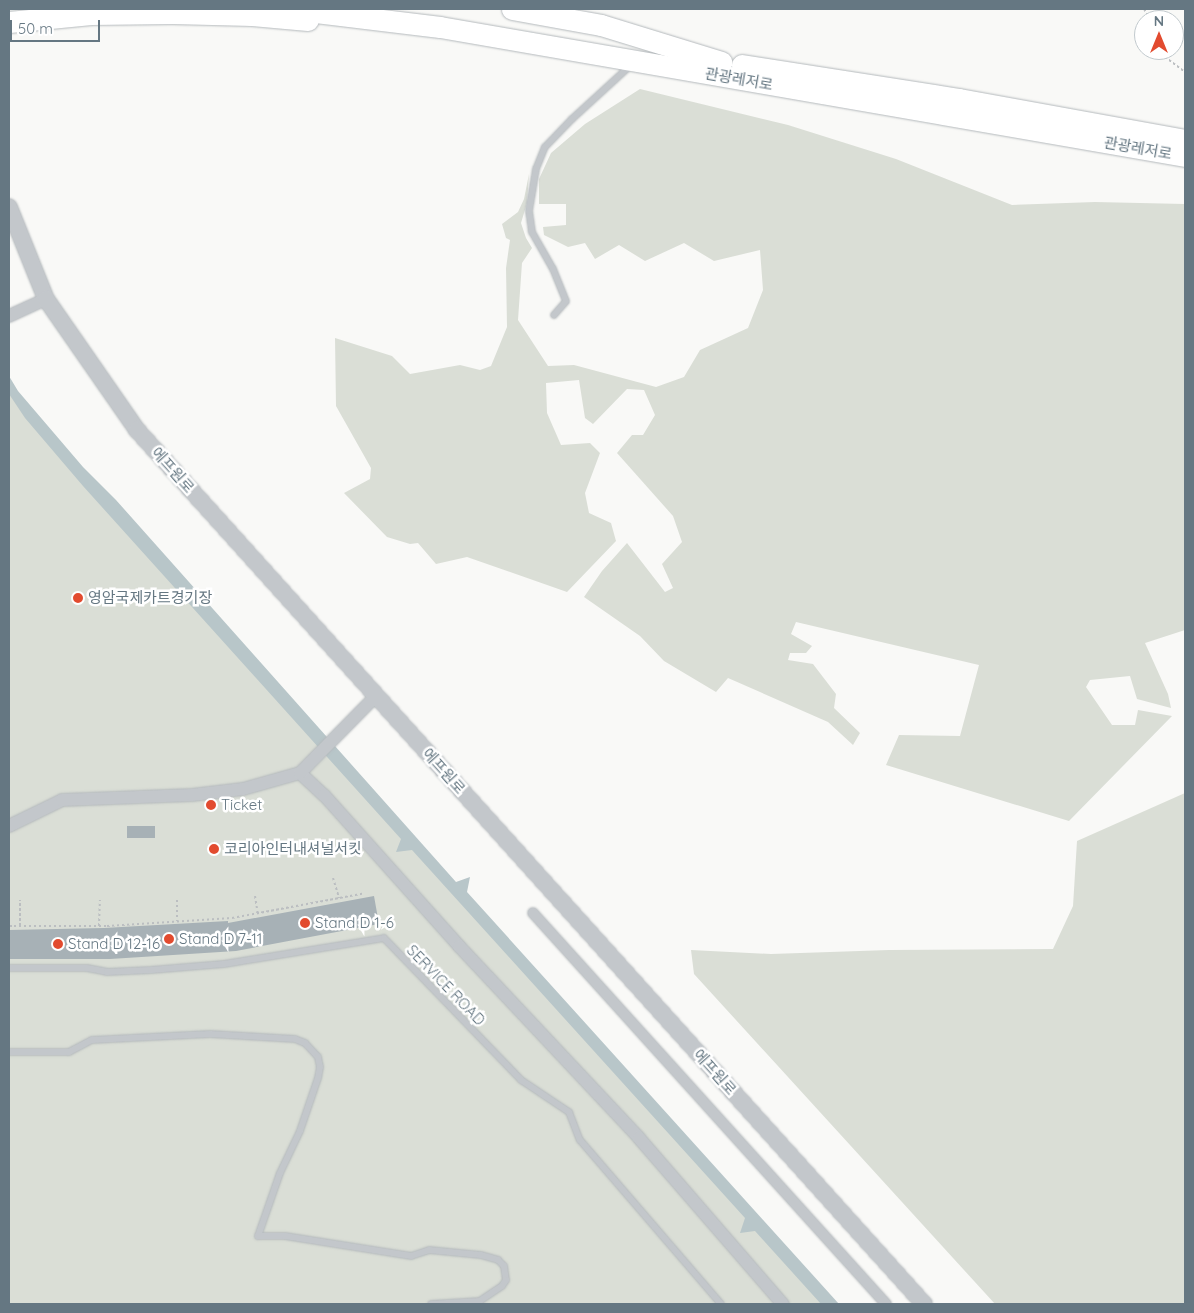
<!DOCTYPE html>
<meta charset="utf-8">
<style>
body{margin:0}
#map{position:relative;width:1194px;height:1313px;overflow:hidden;background:#f9f9f7;font-family:Quicksand,"Noto Sans KR",sans-serif}
div>[style]{position:absolute}
.green>*{inset:0;background:#daded6}
.water>*{inset:0;background:#b8c6c9}
.building>*{inset:0;background:#a7b1b6;transform-origin:0 0}
.path>*{height:2px;margin-top:-1px;transform-origin:0;background:repeating-linear-gradient(90deg,#bbbec1 0 2.5px,transparent 0 5px)}
.roads{filter:drop-shadow(0 0 1px #b4b9bc) drop-shadow(0 0 1px #b4b9bc)}
.service>*{height:6px;margin:-3px;padding:0 3px;transform-origin:3px;border-radius:3px;background:#c3c7cb}
.pedestrian>*{height:10px;margin:-5px;padding:0 5px;transform-origin:5px;border-radius:5px;background:#c3c7cb}
.minor>*{height:12px;margin:-6px;padding:0 6px;transform-origin:6px;border-radius:6px;background:#c3c7cb}
.tertiary>*{height:16px;margin:-8px;padding:0 8px;transform-origin:8px;border-radius:8px;background:#c3c7cb}
.trunk>*{height:21px;margin:-10.5px;padding:0 10.5px;transform-origin:10.5px;border-radius:10.5px;background:#fff}
.dots>*{width:14px;height:14px;translate:-50% -50%;box-sizing:border-box;border:2px solid #fff;border-radius:50%}
span{translate:-50% -50%;white-space:nowrap;text-align:center;line-height:1.15;-webkit-text-stroke:5px #fff;paint-order:stroke}
.street-label{font-size:15px;color:#657782}
.poi-label{font-size:15px;color:#657782}
.left{translate:0 -50%;text-align:left}
.frame{position:absolute;inset:0;border:10px solid #657782;pointer-events:none}
.north{position:absolute;left:1134px;top:10px;width:50px;height:50px;box-sizing:border-box;background:#fff;border:1px solid #c1c9cd;border-radius:50%;rotate:0deg;font-size:14px;font-weight:700;line-height:20px;text-align:center;color:#657782}
.north::after{content:'';display:block;margin:auto;width:18px;height:22px;background:#e24b2f;clip-path:polygon(50% 0,100% 100%,50% 72%,0 100%)}
.scale{position:absolute;left:10px;top:20px;width:90px;height:22px;box-sizing:border-box;border:2px solid #657782;border-top:0;padding-left:6px;font-size:15px;line-height:18px;white-space:nowrap;color:#657782;-webkit-text-stroke:4px #fff;paint-order:stroke}
</style>
<div id="map">
<div class="green">
<div style="clip-path:polygon(640px 89px,788px 125px,896px 159px,1012px 205px,1095px 202px,1185px 204px,1185px 630px,1145px 643px,1168px 694px,1171px 708px,1137px 699px,1130px 676px,1090px 680px,1086px 687px,1112px 725px,1135px 725px,1138px 710px,1172px 716px,1069px 821px,886px 765px,899px 735px,960px 736px,979px 665px,796px 622px,791px 634px,812px 646px,806px 653px,790px 653px,788px 660px,813px 664px,836px 694px,834px 708px,860px 733px,853px 745px,828px 722px,728px 678px,716px 692px,664px 661px,640px 636px,584px 597px,602px 571px,627px 543px,665px 592px,673px 588px,662px 564px,682px 542px,673px 516px,617px 453px,632px 435px,643px 435px,655px 415px,644px 390px,627px 389px,593px 424px,585px 418px,579px 380px,546px 383px,547px 413px,561px 445px,590px 443px,600px 453px,585px 493px,589px 513px,611px 523px,616px 541px,567px 592px,467px 557px,436px 564px,418px 543px,410px 544px,387px 537px,344px 493px,370px 479px,371px 468px,336px 406px,335px 338px,392px 356px,410px 374px,460px 365px,480px 370px,491px 366px,507px 327px,506px 268px,510px 240px,506px 238px,502px 224px,518px 212px,524px 199px,529px 174px,527px 203px,521px 223px,526px 238px,532px 248px,522px 263px,518px 320px,548px 366px,574px 365px,656px 387px,684px 377px,700px 350px,748px 328px,763px 290px,760px 250px,714px 261px,684px 243px,645px 261px,619px 245px,595px 259px,585px 243px,568px 247px,544px 235px,543px 227px,566px 225px,566px 204px,539px 204px,539px 179px,551px 153px,585px 124px)"></div>
<div style="clip-path:polygon(9px 392px,830px 1304px,9px 1304px)"></div>
<div style="clip-path:polygon(1185px 793px,1185px 1304px,995px 1304px,694px 974px,691px 950px,771px 954px,889px 950px,1053px 949px,1073px 906px,1077px 841px)"></div>
</div>
<div class="water">
<div style="clip-path:polygon(9px 376px,18px 391px,83px 467px,116px 500px,456px 882px,470px 877px,467px 892px,839px 1304px,821px 1304px,755px 1231px,740px 1233px,745px 1218px,412px 850px,396px 852px,401px 839px,83px 486px,25px 418px,9px 394px)"></div>
</div>
<div class="building">
<div style="left:127px;top:826px;width:28px;height:12px"></div>
<div style="clip-path:polygon(374px 896px,379px 924px,236px 951px,110px 959px,9px 959px,9px 930px,104px 928px,228px 921px,228px 923px)"></div>
</div>
<div class="path">
<div style="left:1144px;top:9px;width:13px;rotate:58deg"></div>
<div style="left:1166px;top:50px;width:7px;rotate:98deg"></div>
<div style="left:1165px;top:57px;width:25px;rotate:37deg"></div>
<div style="left:333px;top:878px;width:21px;rotate:73deg"></div>
<div style="left:255px;top:896px;width:18px;rotate:81deg"></div>
<div style="left:177px;top:900px;width:21px;rotate:90deg"></div>
<div style="left:9px;top:926px;width:98px"></div>
<div style="left:107px;top:926px;width:125px;rotate:-3.7deg"></div>
<div style="left:232px;top:918px;width:135px;rotate:-10.6deg"></div>
<div style="left:20px;top:926px;width:26px;rotate:-90deg"></div>
<div style="left:99px;top:926px;width:26px;rotate:-88deg"></div>
</div>
<div class="roads">
<div class="service">
<div style="left:554px;top:315px;width:18px;rotate:-49deg"></div>
<div style="left:566px;top:301px;width:35px;rotate:-112deg"></div>
<div style="left:553px;top:269px;width:43px;rotate:-119.6deg"></div>
<div style="left:532px;top:232px;width:21px;rotate:-98deg"></div>
<div style="left:529px;top:211px;width:43px;rotate:-80.5deg"></div>
<div style="left:536px;top:169px;width:24px;rotate:-68deg"></div>
<div style="left:545px;top:147px;width:39px;rotate:-46deg"></div>
<div style="left:572px;top:119px;width:80px;rotate:-42.5deg"></div>
<div style="left:9px;top:968px;width:78px"></div>
<div style="left:87px;top:968px;width:20px;rotate:11deg"></div>
<div style="left:107px;top:972px;width:44px;rotate:-2.6deg"></div>
<div style="left:151px;top:970px;width:73px;rotate:-4.7deg"></div>
<div style="left:224px;top:964px;width:162px;rotate:-9.2deg"></div>
<div style="left:384px;top:938px;width:197px;rotate:46deg"></div>
<div style="left:521px;top:1080px;width:58px;rotate:33.7deg"></div>
<div style="left:569px;top:1112px;width:30px;rotate:69deg"></div>
<div style="left:580px;top:1140px;width:216px;rotate:49.3deg"></div>
<div style="left:9px;top:1052px;width:60px"></div>
<div style="left:69px;top:1052px;width:26px;rotate:-28deg"></div>
<div style="left:92px;top:1040px;width:118px;rotate:-2.9deg"></div>
<div style="left:210px;top:1034px;width:85px;rotate:3.4deg"></div>
<div style="left:295px;top:1039px;width:11px;rotate:22deg"></div>
<div style="left:305px;top:1043px;width:19px;rotate:47deg"></div>
<div style="left:318px;top:1057px;width:10px;rotate:79deg"></div>
<div style="left:320px;top:1067px;width:11px;rotate:100deg"></div>
<div style="left:318px;top:1078px;width:56px;rotate:108.8deg"></div>
<div style="left:300px;top:1131px;width:47px;rotate:115.5deg"></div>
<div style="left:280px;top:1173px;width:67px;rotate:109.2deg"></div>
<div style="left:258px;top:1236px;width:27px"></div>
<div style="left:285px;top:1236px;width:128px;rotate:9deg"></div>
<div style="left:411px;top:1256px;width:19px;rotate:-18deg"></div>
<div style="left:429px;top:1250px;width:52px;rotate:5.5deg"></div>
<div style="left:481px;top:1255px;width:18px;rotate:16deg"></div>
<div style="left:498px;top:1260px;width:8px;rotate:45deg"></div>
<div style="left:504px;top:1266px;width:14px;rotate:82deg"></div>
<div style="left:506px;top:1280px;width:7px;rotate:124deg"></div>
<div style="left:502px;top:1286px;width:27px;rotate:146deg"></div>
<div style="left:480px;top:1301px;width:49px;rotate:176.5deg"></div>
</div>
<div class="pedestrian">
<div style="left:533px;top:913px;width:527px;rotate:47.92deg"></div>
</div>
<div class="minor">
<div style="left:9px;top:316px;width:41px;rotate:-24.7deg"></div>
<div style="left:300px;top:773px;width:33px;rotate:43deg"></div>
<div style="left:324px;top:795px;width:203px;rotate:48.2deg"></div>
<div style="left:459px;top:946px;width:263px;rotate:46.8deg"></div>
<div style="left:639px;top:1138px;width:220px;rotate:49.1deg"></div>
<div style="left:9px;top:826px;width:59px;rotate:-26.1deg"></div>
<div style="left:62px;top:800px;width:130px;rotate:-2.2deg"></div>
<div style="left:192px;top:795px;width:51px;rotate:-6.7deg"></div>
<div style="left:243px;top:789px;width:59px;rotate:-15.7deg"></div>
<div style="left:300px;top:773px;width:108px;rotate:-45.4deg"></div>
</div>
<div class="tertiary">
<div style="left:9px;top:207px;width:99px;rotate:68.1deg"></div>
<div style="left:46px;top:299px;width:160px;rotate:55.2deg"></div>
<div style="left:137px;top:430px;width:1176px;rotate:48deg"></div>
</div>
<div class="trunk">
<div style="left:291px;top:9px;width:150px;rotate:6.9deg"></div>
<div style="left:440px;top:27px;width:756px;rotate:9.82deg"></div>
<div style="left:512px;top:9px;width:90px;rotate:10.2deg"></div>
<div style="left:601px;top:25px;width:126px;rotate:17.1deg"></div>
<div style="left:9px;top:22px;width:82px;rotate:-5.6deg"></div>
<div style="left:91px;top:14px;width:81px;rotate:-0.7deg"></div>
<div style="left:172px;top:13px;width:80px;rotate:1.4deg"></div>
<div style="left:252px;top:15px;width:56px;rotate:5.1deg"></div>
<div style="left:742px;top:65px;width:220px;rotate:8.9deg"></div>
<div style="left:959px;top:99px;width:230px;rotate:10.3deg"></div>
</div>
</div>
<div class="dots">
<div style="left:78px;top:598px;background:#e24b2f"></div>
<div style="left:211px;top:805px;background:#e24b2f"></div>
<div style="left:214px;top:849px;background:#e24b2f"></div>
<div style="left:305px;top:923px;background:#e24b2f"></div>
<div style="left:169px;top:939px;background:#e24b2f"></div>
<div style="left:58px;top:944px;background:#e24b2f"></div>
</div>
<div class="street-label">
<span style="left:739px;top:79px;rotate:10deg">관광레저로</span>
<span style="left:1138px;top:148px;rotate:10deg">관광레저로</span>
<span style="left:173px;top:470px;rotate:48deg">에프원로</span>
<span style="left:444px;top:771px;rotate:48deg">에프원로</span>
<span style="left:446px;top:985px;rotate:46deg">SERVICE ROAD</span>
<span style="left:715px;top:1072px;rotate:48deg">에프원로</span>
</div>
<div class="poi-label">
<span class="left" style="left:88px;top:598px">영암국제카트경기장</span>
<span class="left" style="left:221px;top:805px">Ticket</span>
<span class="left" style="left:224px;top:849px">코리아인터내셔널서킷</span>
<span class="left" style="left:315px;top:923px">Stand D 1-6</span>
<span class="left" style="left:179px;top:939px">Stand D 7-11</span>
<span class="left" style="left:68px;top:944px">Stand D 12-16</span>
</div>
<div class="frame"></div>
<div class="north">N</div>
<div class="scale">50 m</div>
</div>
